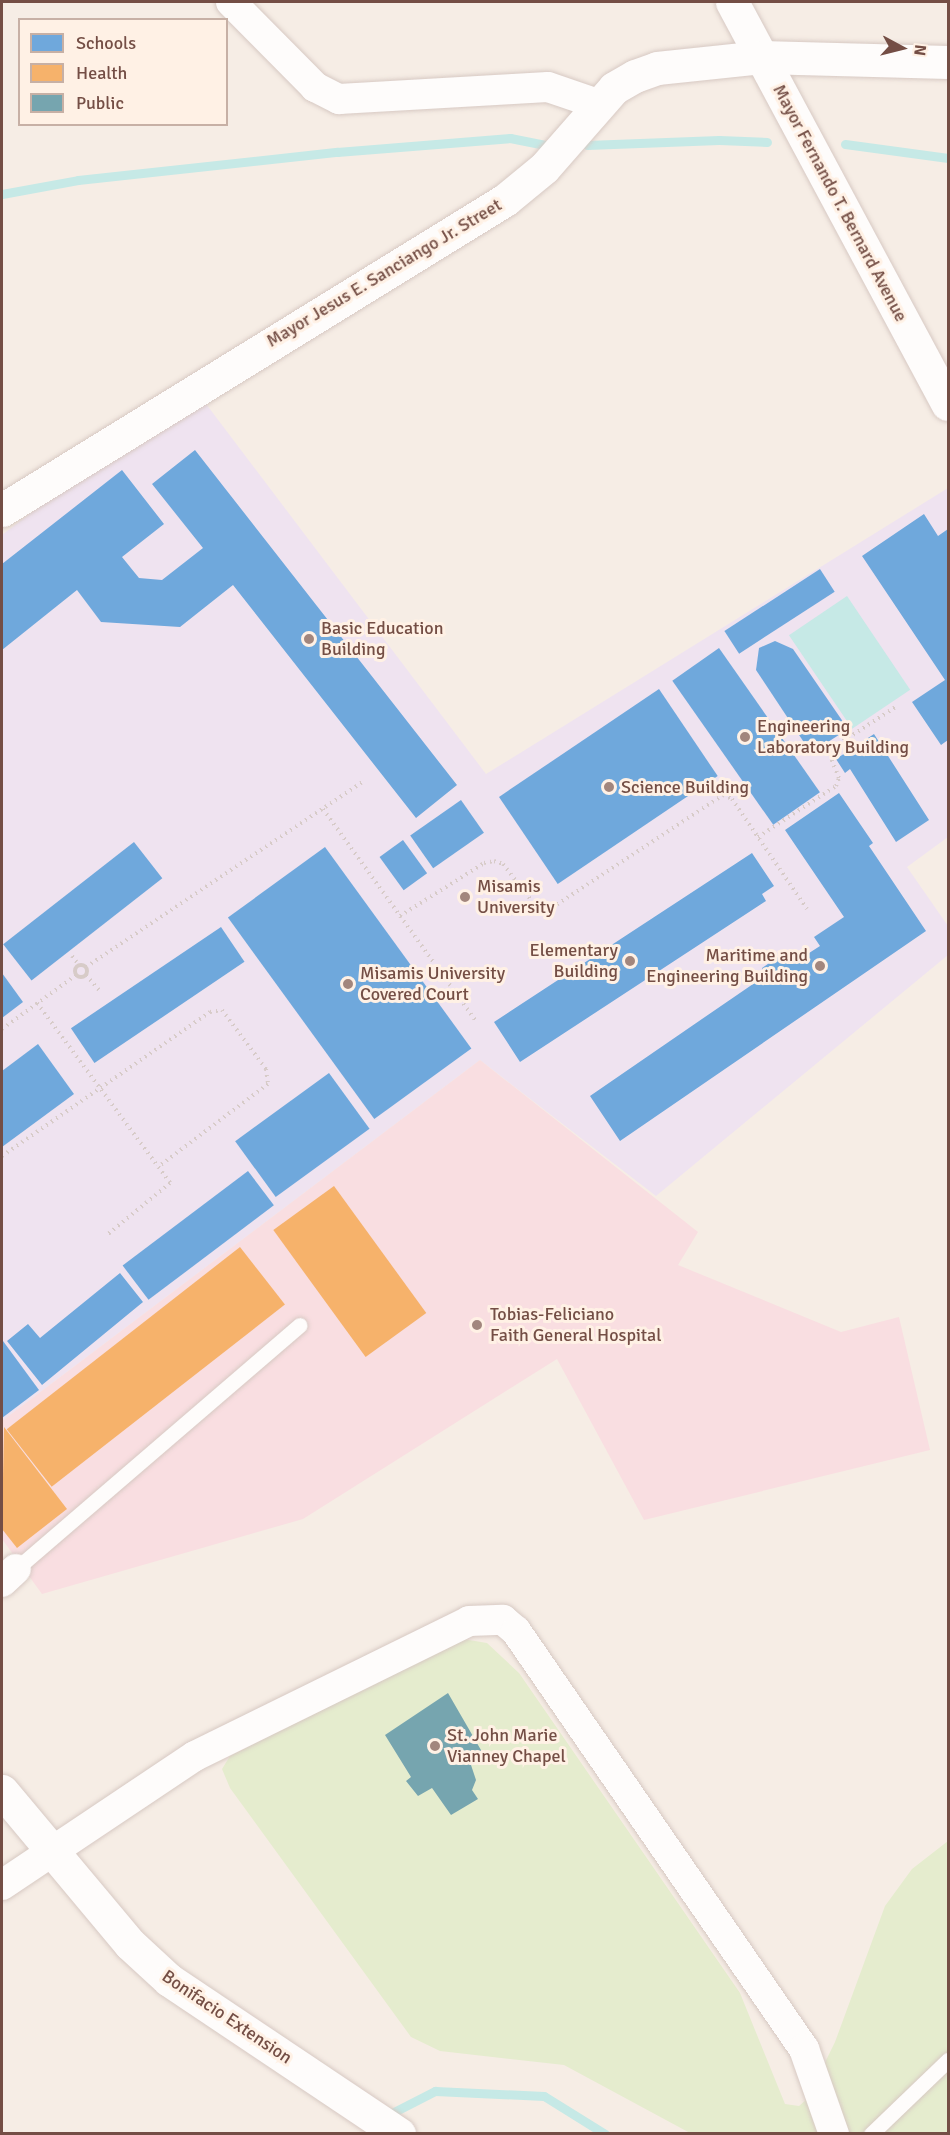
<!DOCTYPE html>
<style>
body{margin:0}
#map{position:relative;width:950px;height:2135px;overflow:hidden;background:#f6ede5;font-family:Signika,sans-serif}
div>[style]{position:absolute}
.education>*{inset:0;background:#efe3f0}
.medical>*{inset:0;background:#f9dee1}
.green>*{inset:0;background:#e5ecce}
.water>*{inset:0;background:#c6e9e6;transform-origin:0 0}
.schools>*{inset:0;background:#6fa8dc;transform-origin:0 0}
.health>*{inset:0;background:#f6b26b;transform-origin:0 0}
.public>*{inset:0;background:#76a5af}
.stream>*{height:9px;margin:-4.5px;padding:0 4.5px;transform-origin:4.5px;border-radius:4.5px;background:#c6e9e6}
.path>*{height:4px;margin-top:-2px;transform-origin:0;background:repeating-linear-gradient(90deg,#d7cbc8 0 1.5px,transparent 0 6px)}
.path>.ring{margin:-2px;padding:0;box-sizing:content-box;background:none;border:4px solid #d7cbc8;border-radius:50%}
.roads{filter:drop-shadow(0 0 2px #d7c9c3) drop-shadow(0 0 2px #d7c9c3)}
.lane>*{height:15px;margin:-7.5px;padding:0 7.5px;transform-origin:7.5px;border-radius:7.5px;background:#fefcfb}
.street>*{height:30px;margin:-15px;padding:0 15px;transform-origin:15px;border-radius:15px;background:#fefcfb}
.secondary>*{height:33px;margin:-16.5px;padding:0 16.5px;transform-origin:16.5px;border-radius:16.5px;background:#fefcfb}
.dots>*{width:16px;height:16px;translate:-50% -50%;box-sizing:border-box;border:3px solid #fff1e5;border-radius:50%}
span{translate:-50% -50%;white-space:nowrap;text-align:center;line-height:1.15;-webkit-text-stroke:6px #fff1e5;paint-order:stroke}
.street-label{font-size:18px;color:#744e45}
.poi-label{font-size:18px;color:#744e45}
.left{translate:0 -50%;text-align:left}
.right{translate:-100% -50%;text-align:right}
.frame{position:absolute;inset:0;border:3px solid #744e45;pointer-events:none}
.legend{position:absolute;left:18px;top:18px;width:210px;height:108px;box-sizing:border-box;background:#fff1e5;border:2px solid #c7b0a5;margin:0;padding:8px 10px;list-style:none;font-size:18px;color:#744e45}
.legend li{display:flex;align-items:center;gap:12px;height:30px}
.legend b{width:30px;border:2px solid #c7b0a5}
.north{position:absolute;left:872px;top:18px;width:60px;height:60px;-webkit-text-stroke:4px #fff1e5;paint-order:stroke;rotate:97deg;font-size:16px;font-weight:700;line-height:24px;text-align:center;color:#744e45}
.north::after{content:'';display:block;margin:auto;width:21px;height:27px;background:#744e45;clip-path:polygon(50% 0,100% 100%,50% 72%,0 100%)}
</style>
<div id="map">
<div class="education">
<div style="clip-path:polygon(194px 388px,486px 774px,948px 488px,948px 837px,907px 867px,948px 926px,948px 955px,656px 1196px,480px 1060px,2px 1421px,2px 535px)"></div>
</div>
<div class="medical">
<div style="clip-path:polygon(480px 1060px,698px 1232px,678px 1265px,841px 1332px,899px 1317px,930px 1450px,644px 1520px,557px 1359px,303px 1519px,42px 1594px,2px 1539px,2px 1421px)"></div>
</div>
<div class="green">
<div style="clip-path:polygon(463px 1639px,487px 1643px,519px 1673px,740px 1993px,785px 2104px,799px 2106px,807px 2099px,835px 2042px,885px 1906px,912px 1869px,948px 1841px,948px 2133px,690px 2133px,564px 2065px,440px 2051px,411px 2037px,230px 1788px,222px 1769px,230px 1756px)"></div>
</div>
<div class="water">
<div style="left:847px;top:596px;width:113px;height:70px;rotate:56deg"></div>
</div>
<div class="schools">
<div style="clip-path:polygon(195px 450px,457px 785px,416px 818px,233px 585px,180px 627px,101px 622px,77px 590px,2px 650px,2px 564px,122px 470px,164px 524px,122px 557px,139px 578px,162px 580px,203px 548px,152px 484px)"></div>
<div style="clip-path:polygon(924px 514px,938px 536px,948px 529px,948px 740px,941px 745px,912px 702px,945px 680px,862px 556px)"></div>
<div style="left:820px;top:569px;width:27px;height:114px;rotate:57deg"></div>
<div style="clip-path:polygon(775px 641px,793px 649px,848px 729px,811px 753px,756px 670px,759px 648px)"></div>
<div style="left:719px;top:648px;width:176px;height:57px;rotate:55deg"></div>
<div style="left:659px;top:689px;width:105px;height:193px;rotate:56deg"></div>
<div style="clip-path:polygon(874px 734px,929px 820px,896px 842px,850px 769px,845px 773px,836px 759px)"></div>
<div style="clip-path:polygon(839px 793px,873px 843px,869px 846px,926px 931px,620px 1141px,590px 1096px,766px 975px,762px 968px,784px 953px,792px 964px,820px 946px,814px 937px,844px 917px,785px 830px)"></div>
<div style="left:461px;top:800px;width:40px;height:62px;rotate:55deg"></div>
<div style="left:403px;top:840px;width:41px;height:29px;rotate:54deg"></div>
<div style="left:134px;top:842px;width:46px;height:166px;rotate:52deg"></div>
<div style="left:325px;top:847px;width:249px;height:120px;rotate:54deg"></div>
<div style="clip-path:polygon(752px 853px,774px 886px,762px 894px,766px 901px,520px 1062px,494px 1022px)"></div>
<div style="left:221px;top:927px;width:42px;height:181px;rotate:56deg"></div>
<div style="clip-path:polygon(2px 973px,23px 1002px,2px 1018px)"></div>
<div style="clip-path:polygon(38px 1044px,74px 1094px,2px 1147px,2px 1071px)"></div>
<div style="left:329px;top:1073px;width:69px;height:116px;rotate:54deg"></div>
<div style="left:248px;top:1171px;width:43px;height:157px;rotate:53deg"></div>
<div style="clip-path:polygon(120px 1273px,143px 1302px,42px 1385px,7px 1341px,28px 1324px,40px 1338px)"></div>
<div style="clip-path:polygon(3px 1341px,39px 1390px,2px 1418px,2px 1343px)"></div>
</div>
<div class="health">
<div style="left:334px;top:1186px;width:157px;height:75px;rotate:54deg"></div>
<div style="left:240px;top:1247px;width:73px;height:296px;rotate:52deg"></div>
<div style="clip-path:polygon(4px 1427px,67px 1509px,17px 1548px,2px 1529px)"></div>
</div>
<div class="public">
<div style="clip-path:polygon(448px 1693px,485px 1757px,471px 1765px,476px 1780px,472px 1790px,478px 1799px,451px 1815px,432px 1788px,418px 1796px,406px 1781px,411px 1777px,385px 1735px)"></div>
</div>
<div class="stream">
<div style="left:845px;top:144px;width:104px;rotate:7.7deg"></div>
<div style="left:587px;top:145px;width:132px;rotate:-2.2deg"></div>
<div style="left:719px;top:140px;width:48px;rotate:2.4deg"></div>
<div style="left:2px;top:194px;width:77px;rotate:-10.4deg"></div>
<div style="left:78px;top:180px;width:261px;rotate:-6.2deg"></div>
<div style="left:337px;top:152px;width:174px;rotate:-4.6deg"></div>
<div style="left:510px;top:138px;width:41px;rotate:11.3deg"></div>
<div style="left:390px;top:2114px;width:51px;rotate:-27.1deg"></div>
<div style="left:435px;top:2091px;width:109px;rotate:2.6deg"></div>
<div style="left:544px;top:2096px;width:72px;rotate:31.9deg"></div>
</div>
<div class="path">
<div style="left:323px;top:809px;width:261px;rotate:54.2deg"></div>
<div style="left:758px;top:837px;width:93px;rotate:-33.2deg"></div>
<div style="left:836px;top:786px;width:9px;rotate:-69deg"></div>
<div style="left:839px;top:778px;width:29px;rotate:-112deg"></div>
<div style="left:828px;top:751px;width:82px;rotate:-33.1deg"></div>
<div style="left:400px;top:916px;width:99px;rotate:-32.2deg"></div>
<div style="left:484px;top:863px;width:10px;rotate:-11deg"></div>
<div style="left:494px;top:861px;width:9px;rotate:18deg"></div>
<div style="left:503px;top:864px;width:57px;rotate:52.1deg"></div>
<div style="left:538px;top:909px;width:9px;rotate:13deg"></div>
<div style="left:547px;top:911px;width:211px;rotate:-33.4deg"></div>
<div style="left:723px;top:795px;width:10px;rotate:24deg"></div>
<div style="left:732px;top:799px;width:133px;rotate:55.7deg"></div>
<div style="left:72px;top:956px;width:11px;rotate:52deg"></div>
<div class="ring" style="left:75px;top:965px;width:8px;height:8px"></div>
<div style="left:86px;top:967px;width:332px;rotate:-33.8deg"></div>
<div style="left:86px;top:975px;width:21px;rotate:49deg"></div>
<div style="left:37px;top:1003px;width:224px;rotate:53.5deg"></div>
<div style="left:170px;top:1183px;width:82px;rotate:140.5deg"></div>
<div style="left:2px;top:1029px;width:92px;rotate:-36.1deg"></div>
<div style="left:2px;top:1156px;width:253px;rotate:-34.7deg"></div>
<div style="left:210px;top:1012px;width:12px;rotate:-9deg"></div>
<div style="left:222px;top:1010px;width:74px;rotate:53.3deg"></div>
<div style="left:266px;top:1069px;width:15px;rotate:82deg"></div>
<div style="left:268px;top:1084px;width:138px;rotate:143deg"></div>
</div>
<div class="roads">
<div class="lane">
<div style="left:16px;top:1569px;width:374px;rotate:-40.7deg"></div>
<div style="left:871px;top:2134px;width:107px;rotate:-43.9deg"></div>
</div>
<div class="street">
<div style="left:231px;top:2px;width:120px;rotate:45.3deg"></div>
<div style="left:315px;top:87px;width:27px;rotate:27deg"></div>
<div style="left:339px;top:99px;width:209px;rotate:-3.3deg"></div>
<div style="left:548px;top:87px;width:53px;rotate:18.8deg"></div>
<div style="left:2px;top:1582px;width:19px;rotate:-43deg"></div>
<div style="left:2px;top:1885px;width:232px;rotate:-33.8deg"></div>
<div style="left:195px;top:1756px;width:305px;rotate:-26.2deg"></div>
<div style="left:469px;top:1621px;width:34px;rotate:-2deg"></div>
<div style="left:503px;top:1620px;width:17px;rotate:40deg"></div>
<div style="left:516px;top:1631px;width:508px;rotate:55.43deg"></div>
<div style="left:804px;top:2049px;width:90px;rotate:70.6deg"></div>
</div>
<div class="secondary">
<div style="left:732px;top:2px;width:456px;rotate:61.8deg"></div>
<div style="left:2px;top:510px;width:591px;rotate:-31.65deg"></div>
<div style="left:505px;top:200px;width:50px;rotate:-39.4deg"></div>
<div style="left:544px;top:168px;width:106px;rotate:-48.8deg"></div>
<div style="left:614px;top:88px;width:24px;rotate:-30deg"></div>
<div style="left:635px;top:76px;width:23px;rotate:-20deg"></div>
<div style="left:657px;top:68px;width:105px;rotate:-6deg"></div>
<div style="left:761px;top:57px;width:187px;rotate:1.5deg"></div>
<div style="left:2px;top:1791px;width:199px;rotate:50.1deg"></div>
<div style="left:130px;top:1944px;width:53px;rotate:42.7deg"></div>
<div style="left:169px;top:1980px;width:277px;rotate:33.8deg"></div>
</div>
</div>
<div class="dots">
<div style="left:309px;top:639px;background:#a2867d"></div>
<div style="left:745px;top:737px;background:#a2867d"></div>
<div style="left:609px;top:787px;background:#a2867d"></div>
<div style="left:465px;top:897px;background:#a2867d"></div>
<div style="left:630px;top:961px;background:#a2867d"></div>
<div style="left:820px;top:966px;background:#a2867d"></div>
<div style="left:348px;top:984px;background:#a2867d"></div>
<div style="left:477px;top:1325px;background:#a2867d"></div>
<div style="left:435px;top:1746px;background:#a2867d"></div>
</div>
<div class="street-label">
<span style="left:840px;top:203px;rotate:62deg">Mayor Fernando T. Bernard Avenue</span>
<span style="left:384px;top:273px;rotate:-31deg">Mayor Jesus E. Sanciango Jr. Street</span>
<span style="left:227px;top:2017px;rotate:34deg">Bonifacio Extension</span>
</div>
<div class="poi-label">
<span class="left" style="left:321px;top:639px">Basic Education<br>Building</span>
<span class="left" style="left:757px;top:737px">Engineering<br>Laboratory Building</span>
<span class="left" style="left:621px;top:787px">Science Building</span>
<span class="left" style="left:477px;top:897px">Misamis<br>University</span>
<span class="right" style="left:618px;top:961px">Elementary<br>Building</span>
<span class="right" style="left:808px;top:966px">Maritime and<br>Engineering Building</span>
<span class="left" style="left:360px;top:984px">Misamis University<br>Covered Court</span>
<span class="left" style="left:490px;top:1325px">Tobias-Feliciano<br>Faith General Hospital</span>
<span class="left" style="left:447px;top:1746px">St. John Marie<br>Vianney Chapel</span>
</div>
<div class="frame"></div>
<ul class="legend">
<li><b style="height:16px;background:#6fa8dc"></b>Schools</li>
<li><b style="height:16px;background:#f6b26b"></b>Health</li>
<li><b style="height:16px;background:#76a5af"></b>Public</li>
</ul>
<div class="north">N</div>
</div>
